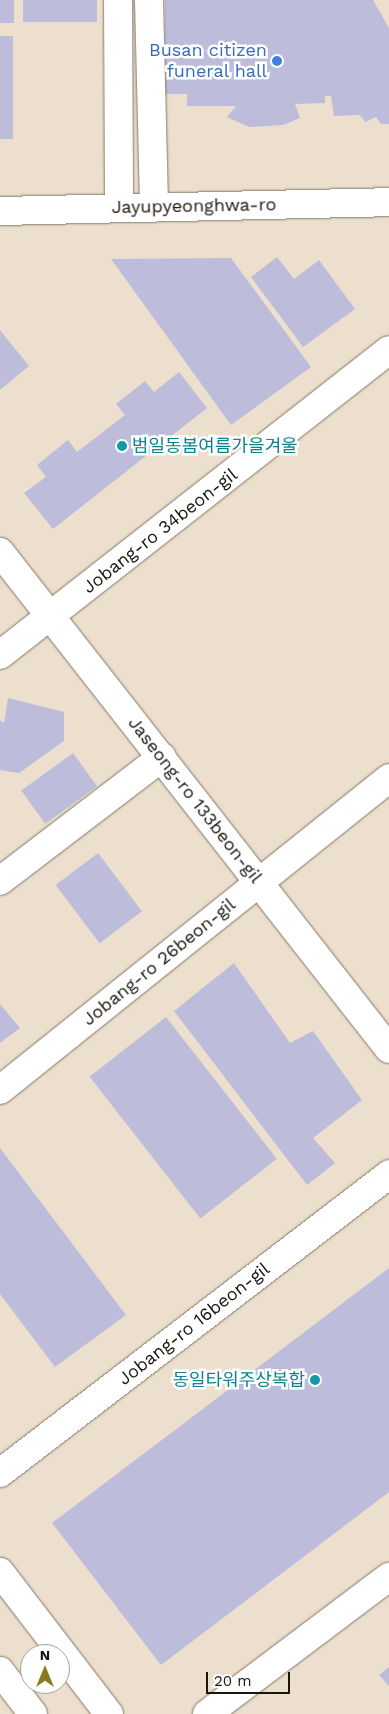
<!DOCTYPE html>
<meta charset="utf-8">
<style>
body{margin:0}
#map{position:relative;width:389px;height:1714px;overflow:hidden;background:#ecdfcd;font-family:"Work Sans","Noto Sans KR",sans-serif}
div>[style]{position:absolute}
.building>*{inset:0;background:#bdbddb;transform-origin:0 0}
.roads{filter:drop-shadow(0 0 1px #837868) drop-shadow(0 0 1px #837868)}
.minor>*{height:28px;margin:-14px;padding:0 14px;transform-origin:14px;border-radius:14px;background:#fff}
.major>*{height:28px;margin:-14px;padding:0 14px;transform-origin:14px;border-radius:14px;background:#fff}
.dots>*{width:14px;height:14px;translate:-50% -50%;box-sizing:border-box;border:2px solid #fff;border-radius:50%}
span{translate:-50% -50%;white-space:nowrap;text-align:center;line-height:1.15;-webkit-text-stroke:5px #fff;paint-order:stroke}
.shop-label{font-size:18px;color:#366cbe}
.right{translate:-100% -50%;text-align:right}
.street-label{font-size:18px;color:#1a150f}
.culture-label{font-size:18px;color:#0d838f}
.left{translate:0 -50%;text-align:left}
.north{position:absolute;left:20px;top:1644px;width:50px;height:50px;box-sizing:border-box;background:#fff;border:1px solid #a3a19f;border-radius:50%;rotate:0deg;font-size:14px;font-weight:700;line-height:20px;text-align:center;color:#1a150f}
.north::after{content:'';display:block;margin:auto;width:18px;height:22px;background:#8b7b20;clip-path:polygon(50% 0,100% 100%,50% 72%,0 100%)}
.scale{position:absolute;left:206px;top:1672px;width:84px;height:22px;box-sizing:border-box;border:2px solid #1a150f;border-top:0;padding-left:6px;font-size:15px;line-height:18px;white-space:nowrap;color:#1a150f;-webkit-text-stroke:4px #fff;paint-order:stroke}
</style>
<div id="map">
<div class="building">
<div style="left:0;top:0;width:14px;height:23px"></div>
<div style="left:23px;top:0;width:74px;height:22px"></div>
<div style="clip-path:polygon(165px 0,373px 0,389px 28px,389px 124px,381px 124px,376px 117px,365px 122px,360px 115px,334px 116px,331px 96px,325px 96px,325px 103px,295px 104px,300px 118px,283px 125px,249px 127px,227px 117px,236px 106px,187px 106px,187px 94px,165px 94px)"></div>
<div style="left:0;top:36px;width:13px;height:103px"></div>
<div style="clip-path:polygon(277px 257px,294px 279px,319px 260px,355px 309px,303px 347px,251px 277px)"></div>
<div style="clip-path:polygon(231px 258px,311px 367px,231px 425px,111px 259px)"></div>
<div style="clip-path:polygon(0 330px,29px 366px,0 390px)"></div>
<div style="clip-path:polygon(179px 372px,207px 408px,53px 529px,24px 493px,46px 477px,37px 465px,68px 440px,77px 452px,125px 415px,116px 404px,145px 381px,154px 392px)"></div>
<div style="clip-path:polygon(8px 698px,64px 712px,64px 741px,19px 773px,0 770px,0 720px,4px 723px)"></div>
<div style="left:73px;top:753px;width:41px;height:64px;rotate:54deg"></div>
<div style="left:98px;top:853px;width:73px;height:53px;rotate:53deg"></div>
<div style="clip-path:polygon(234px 963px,290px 1043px,313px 1031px,362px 1100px,313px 1138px,335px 1163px,307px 1185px,174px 1011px)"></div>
<div style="clip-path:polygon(0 1004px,20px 1028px,0 1043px)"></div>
<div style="left:166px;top:1017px;width:180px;height:97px;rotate:52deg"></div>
<div style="clip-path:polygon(0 1148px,126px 1315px,55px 1367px,0 1294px)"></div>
<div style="clip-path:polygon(389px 1268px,389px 1492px,161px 1665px,52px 1523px)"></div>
<div style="clip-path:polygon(389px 1667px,389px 1686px,379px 1675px)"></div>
</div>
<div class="roads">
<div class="minor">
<div style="left:118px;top:0;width:208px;rotate:89.7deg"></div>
<div style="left:149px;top:0;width:208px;rotate:88.6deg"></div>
<div style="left:0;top:552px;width:631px;rotate:51.95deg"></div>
<div style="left:0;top:655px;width:494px;rotate:-38.1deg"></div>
<div style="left:0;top:881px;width:204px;rotate:-37.4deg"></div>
<div style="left:0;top:1090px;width:499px;rotate:-38.7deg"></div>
<div style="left:0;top:1473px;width:491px;rotate:-37.5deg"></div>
<div style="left:207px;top:1714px;width:228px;rotate:-37deg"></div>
</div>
<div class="major">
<div style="left:0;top:211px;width:389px;rotate:-1.3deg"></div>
<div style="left:0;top:1572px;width:179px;rotate:52.5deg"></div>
<div style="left:0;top:1671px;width:54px;rotate:52.5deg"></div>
</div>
</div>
<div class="dots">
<div style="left:277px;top:61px;background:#3f7fe0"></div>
<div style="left:122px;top:446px;background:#0f9aa8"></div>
<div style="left:315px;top:1380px;background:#0f9aa8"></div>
</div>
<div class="shop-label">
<span class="right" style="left:267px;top:61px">Busan citizen<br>funeral hall</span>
</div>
<div class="street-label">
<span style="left:194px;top:206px;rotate:-1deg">Jayupyeonghwa-ro</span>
<span style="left:160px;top:531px;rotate:-38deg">Jobang-ro 34beon-gil</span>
<span style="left:195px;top:800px;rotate:52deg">Jaseong-ro 133beon-gil</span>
<span style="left:159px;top:962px;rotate:-39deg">Jobang-ro 26beon-gil</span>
<span style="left:194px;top:1324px;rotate:-38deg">Jobang-ro 16beon-gil</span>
</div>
<div class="culture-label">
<span class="left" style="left:132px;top:446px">범일동봄여름가을겨울</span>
<span class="right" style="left:305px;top:1380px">동일타워주상복합</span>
</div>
<div class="north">N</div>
<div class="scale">20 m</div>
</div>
